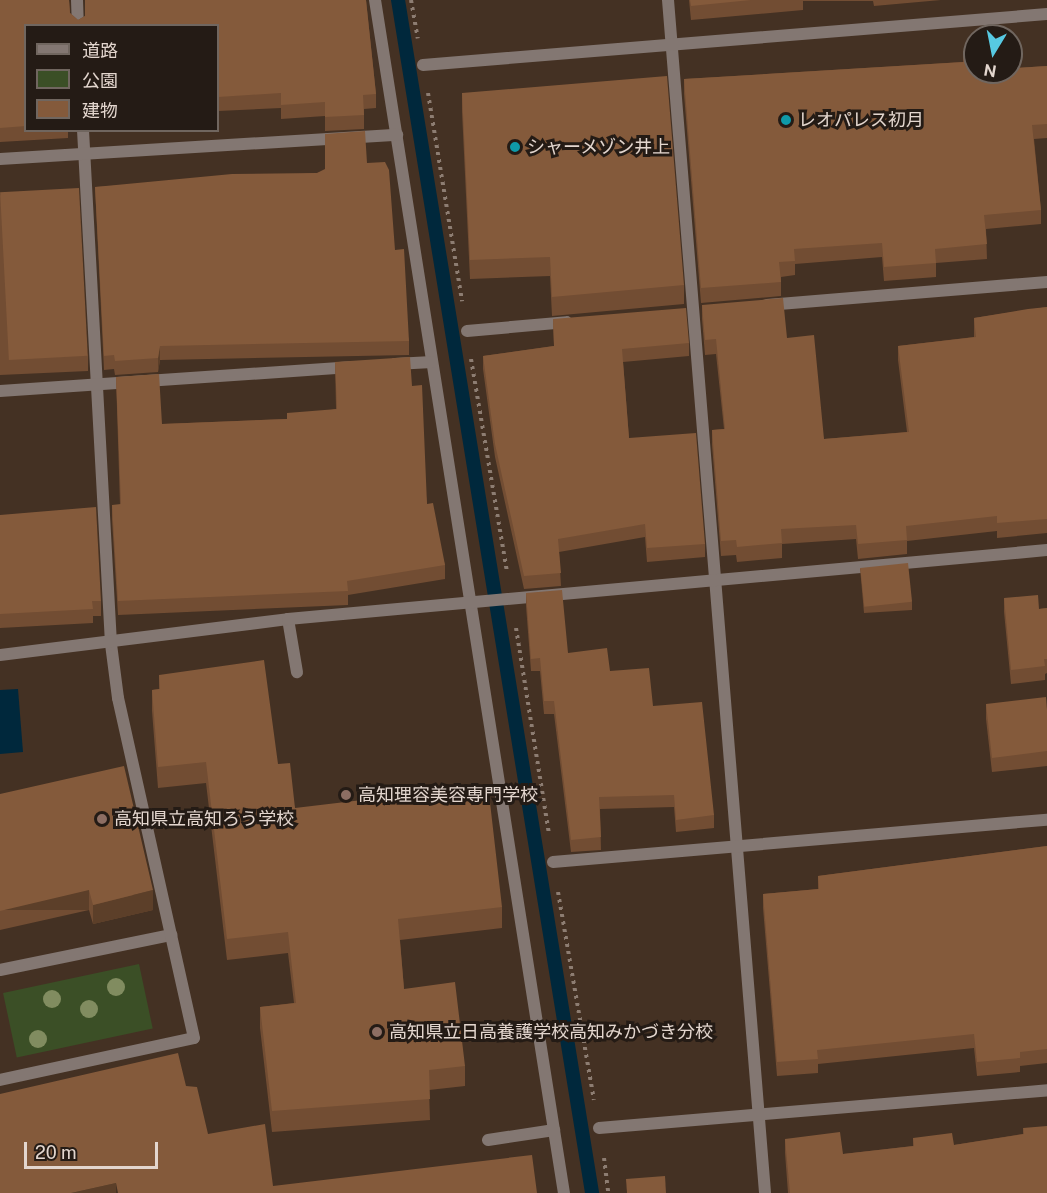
<!DOCTYPE html>
<meta charset="utf-8">
<style>
body{margin:0}
#map{position:relative;width:1047px;height:1193px;overflow:hidden;background:#443123;font-family:"Public Sans","Noto Sans JP",sans-serif}
div>[style]{position:absolute}
.green>*{inset:0;background:#3b4f26;transform-origin:0 0}
.water>*{inset:0;background:#00283c}
.stream>*{height:14px;margin:-7px;padding:0 7px;transform-origin:7px;border-radius:7px;background:#00283c}
.path>*{height:4px;margin-top:-2px;transform-origin:0;background:repeating-linear-gradient(90deg,#8d7d72 0 3px,transparent 0 7.5px)}
.lane>*{height:12px;margin:-6px;padding:0 6px;transform-origin:6px;border-radius:6px;background:#837772}
.street>*{height:12px;margin:-6px;padding:0 6px;transform-origin:6px;border-radius:6px;background:#837772}
.trees>*{width:18px;height:18px;margin:-9px;border-radius:50%;background:#818c60}
.wall>*{inset:0;background:#724d33}
.shaded-wall>*{inset:0;background:#5c3f29;transform-origin:0 0}
.building>*{inset:0;background:#845a3b;transform-origin:0 0}
.dots>*{width:16px;height:16px;translate:-50% -50%;box-sizing:border-box;border:3px solid #241b15;border-radius:50%}
span{translate:-50% -50%;white-space:nowrap;text-align:center;line-height:1.15;-webkit-text-stroke:6px #241b15;paint-order:stroke}
.poi-label{font-size:18px;color:#e3d6ce}
.left{translate:0 -50%;text-align:left}
.legend{position:absolute;left:24px;top:24px;width:195px;height:108px;box-sizing:border-box;background:#241b15;border:2px solid #70665f;margin:0;padding:8px 10px;list-style:none;font-size:18px;color:#e3d6ce}
.legend li{display:flex;align-items:center;gap:12px;height:30px}
.legend b{width:30px;border:2px solid #70665f}
.north{position:absolute;left:963px;top:24px;width:60px;height:60px;box-sizing:border-box;background:#241b15;border:2px solid #70665f;border-radius:50%;rotate:190deg;font-size:16px;font-weight:700;line-height:24px;text-align:center;color:#e3d6ce}
.north::after{content:'';display:block;margin:auto;width:21px;height:27px;background:#57c9e2;clip-path:polygon(50% 0,100% 100%,50% 72%,0 100%)}
.scale{position:absolute;left:24px;top:1142px;width:134px;height:27px;box-sizing:border-box;border:3px solid #e3d6ce;border-top:0;padding-left:8px;font-size:18px;line-height:21px;white-space:nowrap;color:#e3d6ce;-webkit-text-stroke:4px #241b15;paint-order:stroke}
</style>
<div id="map">
<div class="green">
<div style="left:139px;top:964px;width:66px;height:139px;rotate:78deg"></div>
</div>
<div class="water">
<div style="clip-path:polygon(18px 689px,23px 752px,0 754px,0 690px)"></div>
</div>
<div class="stream">
<div style="left:398px;top:0;width:1209px;rotate:80.76deg"></div>
</div>
<div class="path">
<div style="left:411px;top:0;width:39px;rotate:80deg"></div>
<div style="left:428px;top:93px;width:211px;rotate:80.7deg"></div>
<div style="left:471px;top:359px;width:215px;rotate:80.4deg"></div>
<div style="left:516px;top:628px;width:209px;rotate:80.9deg"></div>
<div style="left:558px;top:892px;width:211px;rotate:80.2deg"></div>
<div style="left:604px;top:1158px;width:35px;rotate:83deg"></div>
</div>
<div class="lane">
<div style="left:288px;top:619px;width:54px;rotate:80.4deg"></div>
<div style="left:0;top:970px;width:175px;rotate:-11.6deg"></div>
<div style="left:0;top:1080px;width:198px;rotate:-12.2deg"></div>
<div style="left:194px;top:1038px;width:348px;rotate:-102.6deg"></div>
<div style="left:118px;top:698px;width:54px;rotate:-97.4deg"></div>
<div style="left:488px;top:1140px;width:67px;rotate:-8.6deg"></div>
</div>
<div class="street">
<div style="left:77px;top:0;width:26px;rotate:88deg"></div>
<div style="left:375px;top:0;width:1208px;rotate:81deg"></div>
<div style="left:668px;top:0;width:1197px;rotate:85.35deg"></div>
<div style="left:423px;top:65px;width:626px;rotate:-4.67deg"></div>
<div style="left:83px;top:130px;width:515px;rotate:86.88deg"></div>
<div style="left:0;top:159px;width:398px;rotate:-3.5deg"></div>
<div style="left:767px;top:305px;width:281px;rotate:-4.7deg"></div>
<div style="left:467px;top:331px;width:100px;rotate:-5.1deg"></div>
<div style="left:395px;top:364px;width:37px;rotate:-3deg"></div>
<div style="left:0;top:391px;width:351px;rotate:-3.9deg"></div>
<div style="left:0;top:655px;width:290px;rotate:-7.1deg"></div>
<div style="left:288px;top:619px;width:762px;rotate:-5.19deg"></div>
<div style="left:553px;top:862px;width:496px;rotate:-4.9deg"></div>
<div style="left:599px;top:1128px;width:450px;rotate:-4.8deg"></div>
</div>
<div class="trees">
<div style="left:116px;top:987px"></div>
<div style="left:52px;top:999px"></div>
<div style="left:89px;top:1009px"></div>
<div style="left:38px;top:1039px"></div>
</div>
<div class="wall">
<div style="clip-path:polygon(0 0,69px 0,70px 13px,78px 20px,85px 16px,85px 0,366px 0,376px 94px,376px 108px,364px 109px,364px 129px,325px 131px,325px 116px,281px 119px,281px 108px,218px 111px,218px 26px,26px 26px,26px 130px,68px 130px,68px 138px,0 142px)"></div>
<div style="clip-path:polygon(689px 0,941px 0,874px 6px,873px 1px,803px 1px,803px 10px,691px 20px)"></div>
<div style="clip-path:polygon(963px 51px,1015px 68px,1047px 66px,1047px 138px,1034px 139px,1041px 210px,1041px 224px,986px 229px,987px 259px,936px 263px,936px 277px,884px 281px,882px 257px,795px 264px,795px 275px,781px 277px,781px 296px,701px 303px,684px 94px,684px 79px,963px 62px)"></div>
<div style="clip-path:polygon(462px 93px,684px 285px,684px 304px,552px 316px,550px 276px,470px 279px,462px 112px)"></div>
<div style="clip-path:polygon(367px 163px,409px 341px,409px 355px,160px 360px,158px 372px,115px 375px,114px 369px,104px 370px,95px 187px,317px 173px)"></div>
<div style="clip-path:polygon(0 194px,88px 356px,88px 371px,0 375px)"></div>
<div style="clip-path:polygon(702px 305px,787px 338px,824px 439px,907px 432px,898px 360px,898px 346px,974px 337px,974px 318px,1047px 307px,1047px 533px,997px 538px,997px 531px,907px 541px,907px 554px,858px 559px,856px 539px,782px 544px,782px 558px,737px 562px,736px 555px,721px 556px,712px 445px,712px 430px,724px 429px,716px 354px,705px 355px,702px 319px)"></div>
<div style="clip-path:polygon(553px 319px,689px 343px,689px 356px,623px 362px,629px 438px,705px 544px,705px 557px,647px 562px,645px 537px,559px 552px,561px 586px,524px 589px,495px 457px,483px 369px,483px 356px,554px 346px)"></div>
<div style="clip-path:polygon(335px 362px,412px 386px,427px 504px,445px 565px,445px 579px,348px 595px,348px 605px,118px 615px,112px 520px,112px 505px,120px 505px,116px 377px,162px 424px,287px 419px,336px 409px)"></div>
<div style="clip-path:polygon(0 515px,101px 601px,101px 616px,93px 616px,93px 623px,0 628px)"></div>
<div style="clip-path:polygon(860px 568px,912px 602px,912px 610px,864px 613px)"></div>
<div style="clip-path:polygon(526px 593px,568px 653px,610px 671px,653px 706px,714px 815px,714px 828px,676px 832px,674px 807px,600px 809px,601px 850px,571px 852px,554px 714px,544px 714px,540px 671px,531px 671px,526px 606px)"></div>
<div style="clip-path:polygon(1004px 598px,1039px 609px,1047px 608px,1047px 673px,1045px 674px,1045px 680px,1011px 684px,1004px 612px)"></div>
<div style="clip-path:polygon(159px 675px,278px 764px,295px 808px,502px 907px,502px 928px,400px 940px,404px 989px,465px 1066px,465px 1086px,429px 1090px,430px 1120px,272px 1132px,260px 1028px,260px 1007px,294px 1003px,288px 953px,227px 960px,206px 783px,158px 788px,152px 711px,152px 690px,159px 689px)"></div>
<div style="clip-path:polygon(986px 704px,1047px 710px,1047px 766px,992px 772px,986px 719px)"></div>
<div style="clip-path:polygon(0 794px,153px 910px,93px 924px,89px 910px,0 930px)"></div>
<div style="clip-path:polygon(1047px 846px,1047px 1063px,1020px 1066px,1020px 1072px,977px 1076px,974px 1048px,818px 1064px,818px 1073px,777px 1076px,763px 908px,763px 894px,818px 889px,818px 876px)"></div>
<div style="clip-path:polygon(1023px 1128px,1047px 1193px,788px 1193px,785px 1153px,785px 1139px,843px 1154px,913px 1146px,913px 1138px,954px 1145px,1023px 1134px)"></div>
</div>
<div class="shaded-wall">
<div style="clip-path:polygon(160px 346px,160px 360px,158px 372px,158px 358px)"></div>
<div style="left:89px;top:890px;width:20px;height:91px;rotate:90deg"></div>
<div style="clip-path:polygon(153px 890px,153px 910px,93px 924px,93px 905px)"></div>
<div style="clip-path:polygon(116px 1183px,116px 1193px,71px 1193px)"></div>
</div>
<div class="building">
<div style="clip-path:polygon(0 0,69px 0,70px 13px,78px 20px,85px 16px,85px 0,366px 0,376px 94px,363px 95px,364px 115px,325px 117px,325px 102px,281px 105px,281px 93px,218px 97px,218px 26px,26px 26px,26px 126px,0 128px)"></div>
<div style="clip-path:polygon(690px 0,751px 0,691px 6px)"></div>
<div style="clip-path:polygon(1011px 48px,1013px 48px,1015px 68px,1047px 66px,1047px 124px,1032px 125px,1041px 210px,984px 215px,987px 244px,935px 249px,936px 263px,884px 267px,882px 243px,794px 249px,795px 261px,779px 262px,781px 282px,701px 288px,684px 79px,964px 62px,963px 51px,975px 50px,975px 72px,1011px 72px)"></div>
<div style="clip-path:polygon(667px 76px,684px 285px,552px 297px,550px 257px,470px 260px,462px 93px)"></div>
<div style="clip-path:polygon(365px 131px,367px 163px,385px 162px,389px 170px,395px 250px,404px 249px,409px 341px,160px 346px,158px 358px,115px 361px,114px 355px,104px 356px,95px 187px,232px 174px,317px 173px,325px 169px,325px 134px)"></div>
<div style="left:79px;top:188px;width:168px;height:79px;rotate:87deg"></div>
<div style="clip-path:polygon(783px 298px,787px 338px,814px 335px,824px 439px,909px 432px,898px 346px,976px 337px,974px 318px,1028px 309px,1047px 307px,1047px 519px,997px 523px,997px 516px,906px 526px,907px 540px,858px 544px,856px 525px,781px 529px,782px 543px,737px 547px,736px 540px,721px 541px,712px 430px,725px 429px,716px 339px,705px 340px,702px 305px)"></div>
<div style="clip-path:polygon(686px 308px,689px 343px,622px 349px,629px 438px,696px 433px,705px 544px,647px 548px,645px 524px,558px 539px,561px 573px,524px 576px,495px 444px,483px 356px,554px 346px,553px 319px)"></div>
<div style="clip-path:polygon(410px 357px,412px 386px,422px 385px,427px 504px,433px 503px,445px 565px,347px 581px,348px 591px,118px 601px,112px 505px,121px 504px,116px 377px,159px 374px,162px 424px,287px 419px,287px 413px,337px 409px,335px 362px)"></div>
<div style="clip-path:polygon(96px 507px,101px 601px,92px 601px,93px 609px,0 614px,0 515px)"></div>
<div style="left:908px;top:563px;width:39px;height:48px;rotate:84deg"></div>
<div style="clip-path:polygon(562px 590px,568px 653px,607px 648px,610px 671px,649px 668px,653px 706px,702px 702px,714px 815px,676px 820px,674px 795px,599px 797px,601px 837px,571px 840px,554px 701px,544px 701px,540px 658px,531px 659px,526px 593px)"></div>
<div style="clip-path:polygon(1038px 595px,1039px 609px,1047px 608px,1047px 659px,1044px 659px,1045px 666px,1011px 670px,1004px 598px)"></div>
<div style="clip-path:polygon(264px 660px,278px 764px,290px 763px,295px 808px,488px 785px,502px 907px,398px 919px,404px 989px,455px 982px,465px 1066px,429px 1070px,430px 1099px,272px 1111px,260px 1007px,296px 1003px,288px 932px,227px 939px,206px 762px,158px 767px,152px 690px,160px 689px,159px 675px)"></div>
<div style="clip-path:polygon(1046px 697px,1047px 710px,1047px 751px,992px 758px,986px 704px)"></div>
<div style="clip-path:polygon(124px 766px,153px 890px,93px 905px,89px 890px,0 911px,0 794px)"></div>
<div style="clip-path:polygon(1047px 846px,1047px 1049px,1020px 1052px,1020px 1058px,977px 1062px,974px 1034px,817px 1050px,818px 1059px,777px 1062px,763px 894px,819px 889px,818px 876px)"></div>
<div style="clip-path:polygon(178px 1053px,186px 1086px,197px 1087px,208px 1134px,265px 1124px,273px 1186px,532px 1155px,537px 1193px,118px 1193px,116px 1183px,71px 1193px,0 1193px,0 1094px)"></div>
<div style="clip-path:polygon(1047px 1126px,1047px 1193px,790px 1193px,785px 1139px,840px 1132px,843px 1154px,914px 1146px,913px 1138px,952px 1133px,954px 1145px,1024px 1134px,1023px 1128px)"></div>
<div style="clip-path:polygon(665px 1176px,666px 1193px,627px 1193px,626px 1179px)"></div>
</div>
<div class="dots">
<div style="left:786px;top:120px;background:#0f9aa8"></div>
<div style="left:515px;top:147px;background:#0f9aa8"></div>
<div style="left:346px;top:795px;background:#8d6e63"></div>
<div style="left:102px;top:819px;background:#8d6e63"></div>
<div style="left:377px;top:1032px;background:#8d6e63"></div>
</div>
<div class="poi-label">
<span class="left" style="left:798px;top:120px">レオパレス初月</span>
<span class="left" style="left:527px;top:147px">シャーメゾン井上</span>
<span class="left" style="left:358px;top:795px">高知理容美容専門学校</span>
<span class="left" style="left:114px;top:819px">高知県立高知ろう学校</span>
<span class="left" style="left:389px;top:1032px">高知県立日高養護学校高知みかづき分校</span>
</div>
<ul class="legend">
<li><b style="height:8px;background:#837772"></b>道路</li>
<li><b style="height:16px;background:#3b4f26"></b>公園</li>
<li><b style="height:16px;background:#845a3b"></b>建物</li>
</ul>
<div class="north">N</div>
<div class="scale">20 m</div>
</div>
